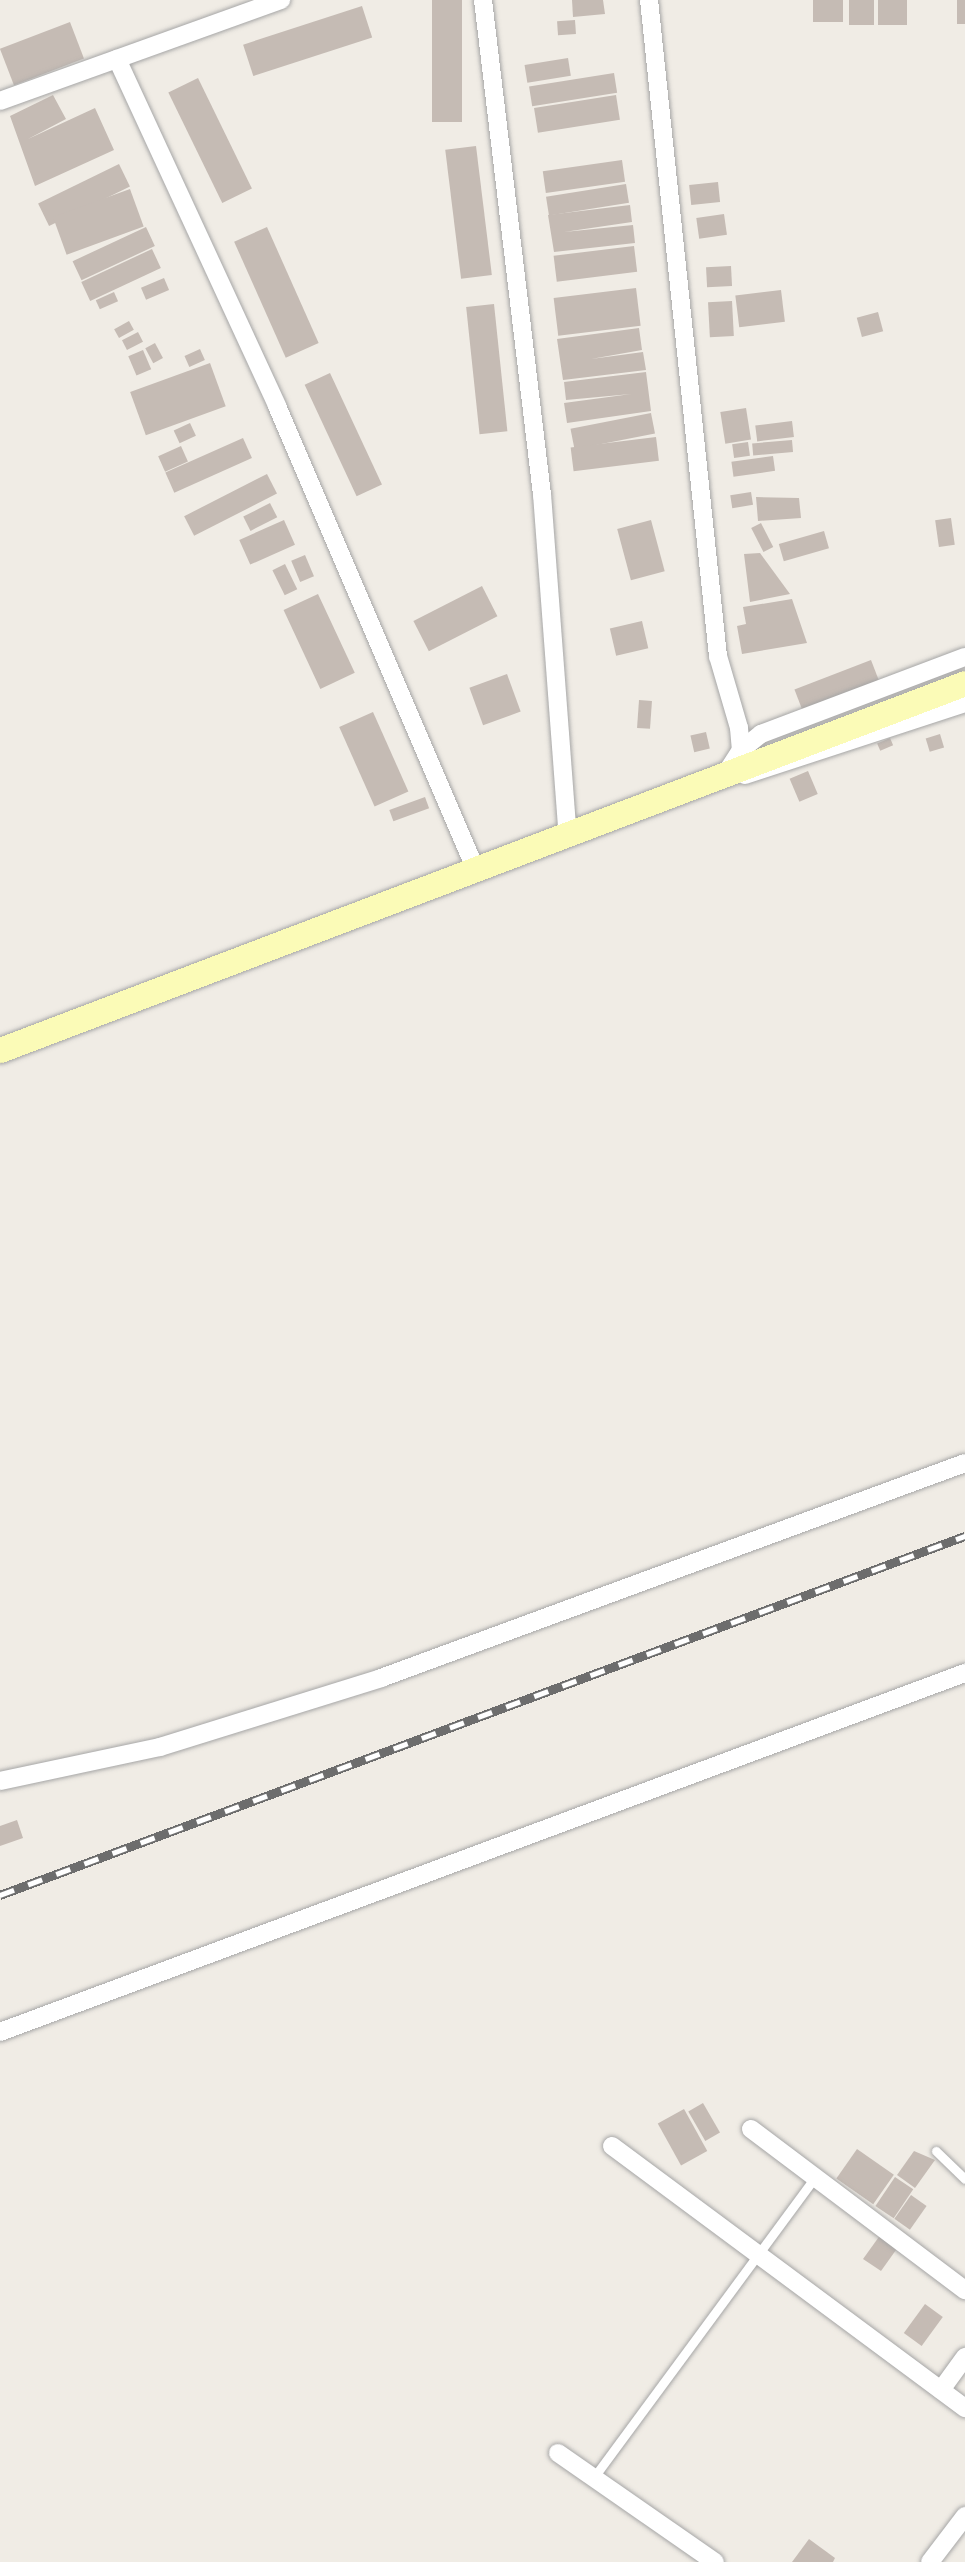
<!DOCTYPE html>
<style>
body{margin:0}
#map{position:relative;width:965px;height:2562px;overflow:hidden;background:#f0ece5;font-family:"Fira Sans",sans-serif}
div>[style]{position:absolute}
.building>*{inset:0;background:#c5bbb4;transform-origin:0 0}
.roads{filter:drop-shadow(0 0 2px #a6a6a6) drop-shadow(0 0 2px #a6a6a6)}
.service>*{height:9px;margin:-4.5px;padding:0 4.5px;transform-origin:4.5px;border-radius:4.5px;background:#fff}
.minor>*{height:18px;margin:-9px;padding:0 9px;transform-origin:9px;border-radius:9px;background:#fff}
.secondary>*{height:25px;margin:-12.5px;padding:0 12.5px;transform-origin:12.5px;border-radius:12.5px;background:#fbfbb7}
.rail>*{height:9px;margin-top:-4.5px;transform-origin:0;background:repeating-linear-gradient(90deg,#fff 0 15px,#6d6d6d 0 30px);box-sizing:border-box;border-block:2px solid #6d6d6d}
span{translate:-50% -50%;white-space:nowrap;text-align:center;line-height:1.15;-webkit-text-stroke:8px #fff;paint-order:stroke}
</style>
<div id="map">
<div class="building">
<div style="left:432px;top:0;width:30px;height:122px"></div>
<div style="clip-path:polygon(572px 0,603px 0,605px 14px,573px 17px)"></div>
<div style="left:813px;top:0;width:30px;height:22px"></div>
<div style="left:849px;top:0;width:25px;height:25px"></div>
<div style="left:878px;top:0;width:29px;height:25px"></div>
<div style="left:957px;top:0;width:8px;height:24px"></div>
<div style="left:362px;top:6px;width:33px;height:125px;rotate:72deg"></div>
<div style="left:575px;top:20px;width:14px;height:18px;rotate:86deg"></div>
<div style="left:70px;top:22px;width:39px;height:75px;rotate:69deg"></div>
<div style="left:568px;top:58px;width:18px;height:44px;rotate:81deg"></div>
<div style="left:614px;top:73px;width:20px;height:86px;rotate:81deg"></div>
<div style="left:198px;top:78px;width:123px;height:33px;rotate:64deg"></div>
<div style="clip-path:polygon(53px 95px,66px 119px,28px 139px,95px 108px,114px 150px,35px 186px,10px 116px)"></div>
<div style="left:616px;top:95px;width:25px;height:83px;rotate:81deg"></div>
<div style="left:476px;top:146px;width:130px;height:31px;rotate:83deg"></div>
<div style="left:622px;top:160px;width:22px;height:80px;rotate:82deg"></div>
<div style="left:119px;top:164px;width:25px;height:90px;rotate:64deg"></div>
<div style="left:718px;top:182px;width:20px;height:29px;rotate:84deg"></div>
<div style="left:626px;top:184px;width:19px;height:81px;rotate:81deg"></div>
<div style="left:130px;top:189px;width:40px;height:82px;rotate:70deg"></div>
<div style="clip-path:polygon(630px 205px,632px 222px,564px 232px,633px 225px,635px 243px,554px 252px,548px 215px)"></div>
<div style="left:724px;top:214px;width:21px;height:28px;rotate:82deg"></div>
<div style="left:146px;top:227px;width:21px;height:81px;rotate:65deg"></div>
<div style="left:267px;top:227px;width:127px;height:36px;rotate:66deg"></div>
<div style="left:634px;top:246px;width:26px;height:81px;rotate:83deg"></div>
<div style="left:152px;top:249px;width:21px;height:78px;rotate:65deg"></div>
<div style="left:731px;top:266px;width:20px;height:25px;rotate:87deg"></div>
<div style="left:164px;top:278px;width:13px;height:25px;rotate:67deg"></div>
<div style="left:636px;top:288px;width:38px;height:83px;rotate:83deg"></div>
<div style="left:781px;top:290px;width:32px;height:46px;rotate:83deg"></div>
<div style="left:114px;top:292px;width:10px;height:20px;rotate:66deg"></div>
<div style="left:732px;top:301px;width:35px;height:24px;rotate:87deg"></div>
<div style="left:494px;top:304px;width:128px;height:28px;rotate:84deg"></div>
<div style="left:878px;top:312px;width:20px;height:22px;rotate:75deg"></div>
<div style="left:129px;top:321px;width:10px;height:17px;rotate:61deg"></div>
<div style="clip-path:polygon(639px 328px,642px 350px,591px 359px,643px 352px,646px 370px,563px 380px,557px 339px)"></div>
<div style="left:138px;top:332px;width:11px;height:18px;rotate:63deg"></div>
<div style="left:155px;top:343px;width:17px;height:11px;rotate:62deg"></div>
<div style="left:200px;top:349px;width:12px;height:17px;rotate:66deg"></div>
<div style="left:143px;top:350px;width:21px;height:16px;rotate:67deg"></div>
<div style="left:210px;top:363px;width:46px;height:85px;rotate:70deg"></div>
<div style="clip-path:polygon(646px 372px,651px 411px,567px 423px,564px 403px,631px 394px,566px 400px,564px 382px)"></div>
<div style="left:330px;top:373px;width:123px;height:28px;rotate:65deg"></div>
<div style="left:746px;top:408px;width:32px;height:26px;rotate:81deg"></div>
<div style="left:651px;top:413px;width:21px;height:82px;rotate:79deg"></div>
<div style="left:792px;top:421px;width:16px;height:37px;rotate:83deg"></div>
<div style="left:190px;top:423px;width:14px;height:18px;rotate:65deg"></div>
<div style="left:656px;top:437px;width:24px;height:86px;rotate:83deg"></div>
<div style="left:243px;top:438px;width:22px;height:85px;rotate:66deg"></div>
<div style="left:792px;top:440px;width:12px;height:40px;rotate:85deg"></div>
<div style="left:748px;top:442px;width:14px;height:16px;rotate:82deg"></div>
<div style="left:181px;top:446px;width:17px;height:25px;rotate:66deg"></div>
<div style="left:773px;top:456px;width:15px;height:42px;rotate:82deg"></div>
<div style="left:267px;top:474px;width:22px;height:93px;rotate:63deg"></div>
<div style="left:751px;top:492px;width:13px;height:21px;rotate:81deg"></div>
<div style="clip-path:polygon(756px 497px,799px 498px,801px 518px,758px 521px)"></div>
<div style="left:270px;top:503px;width:16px;height:30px;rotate:63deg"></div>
<div style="left:951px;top:518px;width:27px;height:16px;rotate:82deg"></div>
<div style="left:284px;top:520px;width:27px;height:49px;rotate:66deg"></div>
<div style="left:651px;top:520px;width:53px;height:35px;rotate:75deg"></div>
<div style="left:761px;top:523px;width:27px;height:11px;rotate:63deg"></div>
<div style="left:824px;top:531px;width:18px;height:47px;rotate:74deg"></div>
<div style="clip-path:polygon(760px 553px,790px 594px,750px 602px,744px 554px)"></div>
<div style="left:305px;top:555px;width:23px;height:15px;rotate:67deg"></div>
<div style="left:285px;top:564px;width:28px;height:14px;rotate:64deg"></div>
<div style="left:482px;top:586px;width:34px;height:77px;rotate:63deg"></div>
<div style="left:318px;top:594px;width:87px;height:38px;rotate:65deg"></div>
<div style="clip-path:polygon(792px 599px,807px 643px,742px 654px,737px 626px,746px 624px,743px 607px)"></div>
<div style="left:642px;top:621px;width:28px;height:33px;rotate:77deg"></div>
<div style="left:871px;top:660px;width:25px;height:82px;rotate:69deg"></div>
<div style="left:507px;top:674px;width:40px;height:40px;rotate:70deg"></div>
<div style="left:639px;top:700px;width:13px;height:28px;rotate:4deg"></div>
<div style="left:373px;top:712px;width:87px;height:37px;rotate:66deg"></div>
<div style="left:706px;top:732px;width:17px;height:16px;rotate:77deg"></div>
<div style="left:940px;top:734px;width:14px;height:15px;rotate:73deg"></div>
<div style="left:890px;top:738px;width:8px;height:14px;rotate:67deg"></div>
<div style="left:808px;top:771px;width:25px;height:20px;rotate:67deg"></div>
<div style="left:425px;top:797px;width:12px;height:38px;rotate:70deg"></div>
<div style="clip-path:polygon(17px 1820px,23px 1838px,0 1846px,0 1826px)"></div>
<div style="left:703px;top:2103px;width:34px;height:17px;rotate:60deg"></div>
<div style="left:684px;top:2109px;width:48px;height:30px;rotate:61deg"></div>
<div style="left:857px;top:2149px;width:45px;height:36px;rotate:35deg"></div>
<div style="clip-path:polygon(914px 2151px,935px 2160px,915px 2188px,897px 2175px)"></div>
<div style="left:895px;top:2177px;width:22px;height:35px;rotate:34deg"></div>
<div style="left:911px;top:2195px;width:19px;height:29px;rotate:35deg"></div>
<div style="clip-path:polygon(881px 2234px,901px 2243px,881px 2271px,863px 2259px)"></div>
<div style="left:925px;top:2304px;width:22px;height:36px;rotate:36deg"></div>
<div style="clip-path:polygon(809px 2539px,835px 2558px,833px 2562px,792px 2562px)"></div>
</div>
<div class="roads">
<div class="service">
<div style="left:936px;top:2151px;width:40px;rotate:44deg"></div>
<div style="left:594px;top:2477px;width:368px;rotate:-53.6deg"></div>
</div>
<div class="minor">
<div style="left:483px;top:0;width:498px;rotate:83.2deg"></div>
<div style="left:542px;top:494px;width:337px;rotate:85.7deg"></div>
<div style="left:649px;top:0;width:660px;rotate:84deg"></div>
<div style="left:718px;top:656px;width:75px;rotate:73.7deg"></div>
<div style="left:739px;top:728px;width:22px;rotate:85deg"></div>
<div style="left:741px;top:750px;width:27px;rotate:123deg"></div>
<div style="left:117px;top:59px;width:382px;rotate:65.2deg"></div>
<div style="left:277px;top:406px;width:499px;rotate:66.8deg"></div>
<div style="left:0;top:101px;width:299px;rotate:-19.8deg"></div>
<div style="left:741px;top:750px;width:26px;rotate:-39deg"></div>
<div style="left:761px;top:734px;width:218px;rotate:-20.7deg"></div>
<div style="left:745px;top:775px;width:231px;rotate:-18.1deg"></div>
<div style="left:0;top:1781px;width:164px;rotate:-12deg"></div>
<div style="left:160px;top:1747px;width:232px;rotate:-17.3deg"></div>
<div style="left:381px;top:1678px;width:622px;rotate:-20.21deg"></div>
<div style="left:0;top:2032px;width:1030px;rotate:-20.41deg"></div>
<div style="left:751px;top:2129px;width:268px;rotate:37deg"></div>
<div style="left:612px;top:2146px;width:440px;rotate:36.6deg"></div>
<div style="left:941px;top:2390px;width:41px;rotate:-54deg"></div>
<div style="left:558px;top:2453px;width:191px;rotate:34.8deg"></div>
<div style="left:930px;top:2562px;width:58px;rotate:-52.7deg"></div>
</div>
<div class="secondary">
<div style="left:0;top:1050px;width:1032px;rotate:-20.82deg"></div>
</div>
</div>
<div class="rail">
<div style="left:0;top:1895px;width:1030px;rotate:-20.41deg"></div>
</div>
</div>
